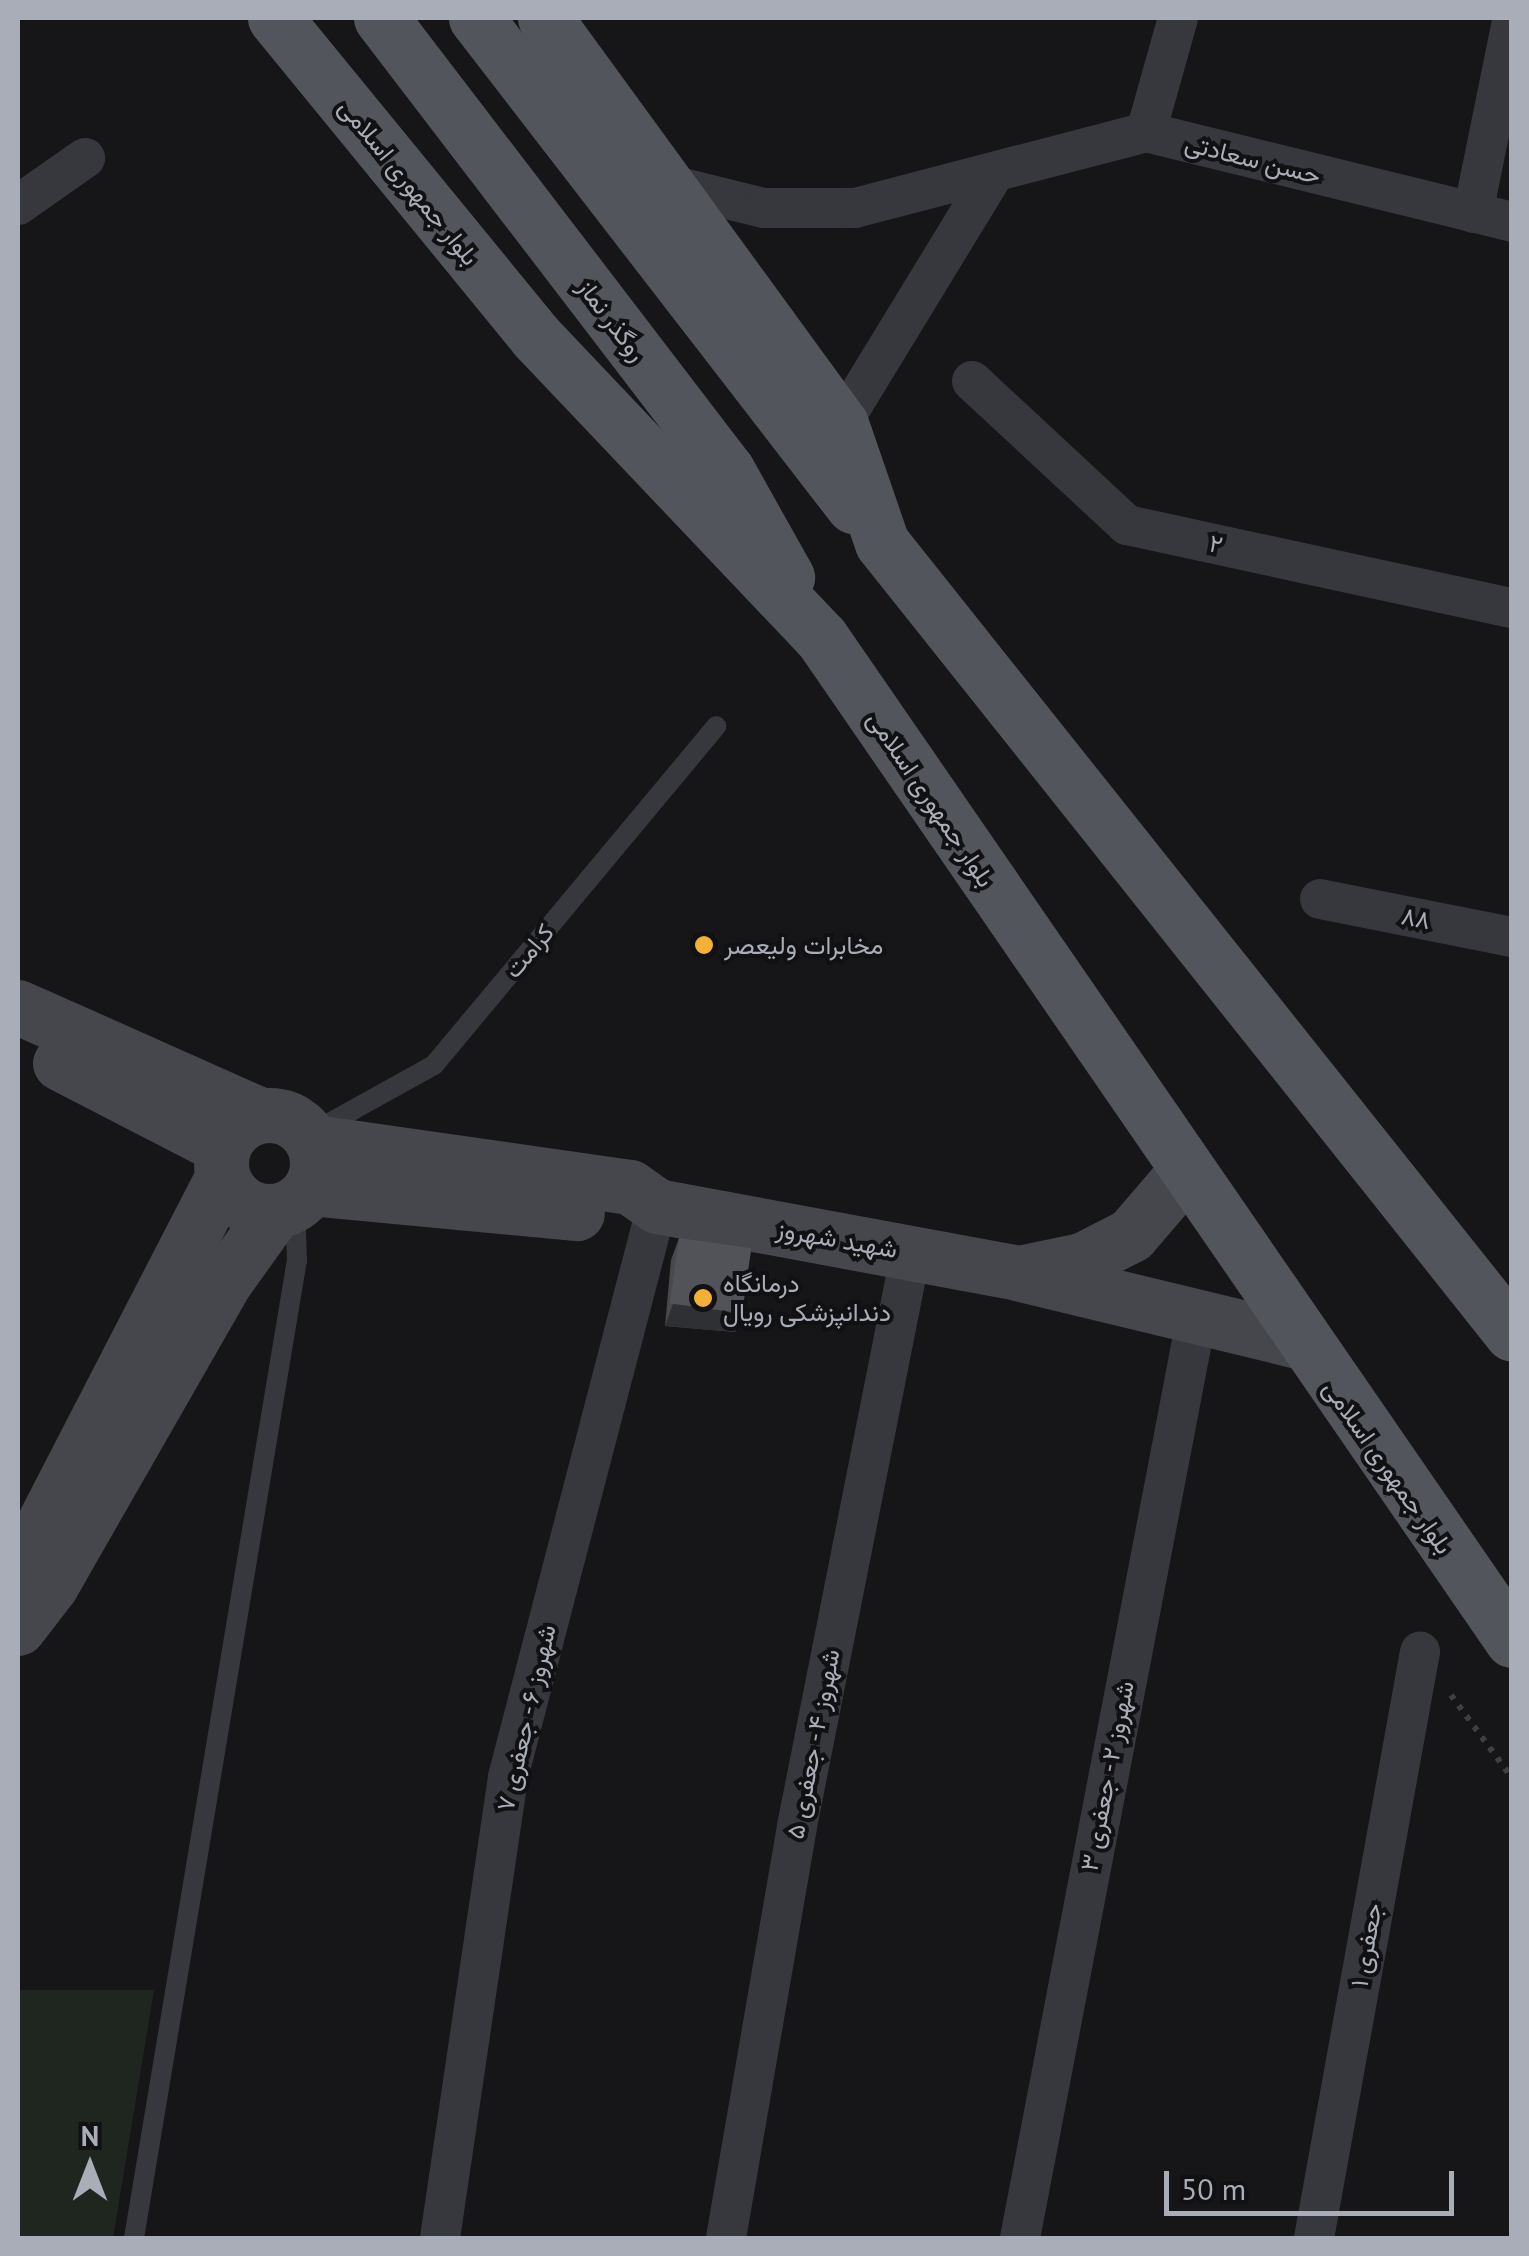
<!DOCTYPE html>
<meta charset="utf-8">
<style>
body{margin:0}
#map{position:relative;width:1529px;height:2256px;overflow:hidden;background:#161618;font-family:"PT Sans",Vazirmatn,sans-serif}
div>[style]{position:absolute}
.green>*{inset:0;background:#1e261f}
.path>*{height:6px;margin-top:-3px;transform-origin:0;background:repeating-linear-gradient(90deg,#3d3f44 0 5px,transparent 0 13px)}
.lane>*{height:20px;margin:-10px;padding:0 10px;transform-origin:10px;border-radius:10px;background:#37383d}
.street>*{height:40px;margin:-20px;padding:0 20px;transform-origin:20px;border-radius:20px;background:#37383d}
.secondary>*{height:55px;margin:-27.5px;padding:0 27.5px;transform-origin:27.5px;border-radius:27.5px;background:#45474d}
.secondary>.ring{margin:-27.5px;padding:0;box-sizing:content-box;background:none;border:55px solid #45474d;border-radius:50%}
.primary>*{height:55px;margin:-27.5px;padding:0 27.5px;transform-origin:27.5px;border-radius:27.5px;background:#53555c}
.wall>*{inset:0;background:#47494d}
.shaded-wall>*{inset:0;background:#2f3033}
.building>*{inset:0;background:#525359;transform-origin:0 0}
.dots>*{width:28px;height:28px;translate:-50% -50%;box-sizing:border-box;border:5px solid #111113;border-radius:50%}
span{translate:-50% -50%;white-space:nowrap;text-align:center;line-height:1.15;-webkit-text-stroke:8px #111113;paint-order:stroke}
.street-label{font-size:25px;color:#a8adb8}
.poi-label{font-size:25px;color:#a8adb8}
.left{translate:0 -50%;text-align:left}
.frame{position:absolute;inset:0;border:20px solid #a8adb8;pointer-events:none}
.north{position:absolute;left:40px;top:2116px;width:100px;height:100px;-webkit-text-stroke:8px #111113;paint-order:stroke;rotate:0deg;font-size:28px;font-weight:700;line-height:40px;text-align:center;color:#a8adb8}
.north::after{content:'';display:block;margin:auto;width:35px;height:45px;background:#a8adb8;clip-path:polygon(50% 0,100% 100%,50% 72%,0 100%)}
.scale{position:absolute;left:1164px;top:2171px;width:290px;height:45px;box-sizing:border-box;border:5px solid #a8adb8;border-top:0;padding-left:12px;font-size:30px;line-height:35px;white-space:nowrap;color:#a8adb8;-webkit-text-stroke:8px #111113;paint-order:stroke}
</style>
<div id="map">
<div class="green">
<div style="clip-path:polygon(18px 1990px,154px 1990px,113px 2238px,18px 2238px)"></div>
</div>
<div class="path">
<div style="left:1451px;top:1695px;width:103px;rotate:53.7deg"></div>
</div>
<div class="lane">
<div style="left:315px;top:1131px;width:136px;rotate:-29deg"></div>
<div style="left:434px;top:1065px;width:441px;rotate:-50.2deg"></div>
<div style="left:134px;top:2238px;width:991px;rotate:-80.54deg"></div>
<div style="left:297px;top:1260px;width:55px;rotate:-92.1deg"></div>
</div>
<div class="street">
<div style="left:1146px;top:132px;width:118px;rotate:-74.3deg"></div>
<div style="left:666px;top:184px;width:101px;rotate:13.8deg"></div>
<div style="left:764px;top:208px;width:91px"></div>
<div style="left:855px;top:208px;width:301px;rotate:-14.6deg"></div>
<div style="left:1146px;top:132px;width:377px;rotate:13.8deg"></div>
<div style="left:18px;top:205px;width:82px;rotate:-35deg"></div>
<div style="left:1473px;top:213px;width:195px;rotate:-78.5deg"></div>
<div style="left:972px;top:381px;width:212px;rotate:42.9deg"></div>
<div style="left:1127px;top:525px;width:394px;rotate:12.2deg"></div>
<div style="left:841px;top:424px;width:295px;rotate:-58.6deg"></div>
<div style="left:1320px;top:899px;width:196px;rotate:11.2deg"></div>
<div style="left:440px;top:2238px;width:466px;rotate:-81.6deg"></div>
<div style="left:508px;top:1777px;width:590px;rotate:-75.38deg"></div>
<div style="left:726px;top:2238px;width:418px;rotate:-80.2deg"></div>
<div style="left:797px;top:1826px;width:585px;rotate:-78.77deg"></div>
<div style="left:1020px;top:2238px;width:940px;rotate:-79.14deg"></div>
<div style="left:1314px;top:2238px;width:596px;rotate:-79.75deg"></div>
</div>
<div class="secondary">
<div style="left:18px;top:1007px;width:266px;rotate:24deg"></div>
<div style="left:60px;top:1063px;width:181px;rotate:27.3deg"></div>
<div class="ring" style="left:221px;top:1115px;width:41px;height:41px"></div>
<div style="left:314px;top:1142px;width:319px;rotate:8.1deg"></div>
<div style="left:630px;top:1187px;width:33px;rotate:35deg"></div>
<div style="left:657px;top:1206px;width:366px;rotate:10.5deg"></div>
<div style="left:1017px;top:1273px;width:293px;rotate:13.6deg"></div>
<div style="left:311px;top:1188px;width:267px;rotate:5.4deg"></div>
<div style="left:1024px;top:1272px;width:59px;rotate:-11.7deg"></div>
<div style="left:1082px;top:1260px;width:55px;rotate:-27deg"></div>
<div style="left:1131px;top:1235px;width:83px;rotate:-49.4deg"></div>
<div style="left:18px;top:1573px;width:443px;rotate:-62.7deg"></div>
<div style="left:18px;top:1628px;width:54px;rotate:-52.5deg"></div>
<div style="left:51px;top:1585px;width:352px;rotate:-60.2deg"></div>
<div style="left:226px;top:1280px;width:82px;rotate:-54.4deg"></div>
</div>
<div class="primary">
<div style="left:275px;top:18px;width:412px;rotate:50.7deg"></div>
<div style="left:536px;top:337px;width:414px;rotate:46.5deg"></div>
<div style="left:821px;top:637px;width:1218px;rotate:55.44deg"></div>
<div style="left:381px;top:18px;width:569px;rotate:52.57deg"></div>
<div style="left:727px;top:470px;width:123px;rotate:60.7deg"></div>
<div style="left:476px;top:18px;width:617px;rotate:52.31deg"></div>
<div style="left:545px;top:18px;width:502px;rotate:53.91deg"></div>
<div style="left:841px;top:424px;width:126px;rotate:71deg"></div>
<div style="left:882px;top:543px;width:1011px;rotate:51.46deg"></div>
</div>
<div class="wall">
<div style="clip-path:polygon(679px 1238px,743px 1310px,735px 1332px,665px 1326px,671px 1260px)"></div>
</div>
<div class="shaded-wall">
<div style="clip-path:polygon(673px 1304px,743px 1310px,735px 1332px,665px 1326px)"></div>
</div>
<div class="building">
<div style="left:679px;top:1238px;width:73px;height:66px;rotate:8deg"></div>
</div>
<div class="dots">
<div style="left:704px;top:945px;background:#f2b134"></div>
<div style="left:703px;top:1298px;background:#f2b134"></div>
</div>
<div class="street-label">
<span style="left:1253px;top:159px;rotate:14deg">حسن سعادتی</span>
<span style="left:409px;top:182px;rotate:51deg">بلوار جمهوری اسلامی</span>
<span style="left:612px;top:320px;rotate:53deg">روگذر نماز</span>
<span style="left:1216px;top:544px;rotate:12deg">۲</span>
<span style="left:931px;top:799px;rotate:56deg">بلوار جمهوری اسلامی</span>
<span style="left:1416px;top:918px;rotate:11deg">۸۸</span>
<span style="left:529px;top:951px;rotate:-50deg">کرامت</span>
<span style="left:837px;top:1239px;rotate:10deg">شهید شهروز</span>
<span style="left:1388px;top:1467px;rotate:55deg">بلوار جمهوری اسلامی</span>
<span style="left:526px;top:1718px;rotate:-77deg">شهروز ۶ - جعفری ۷</span>
<span style="left:813px;top:1744px;rotate:-79deg">شهروز ۴ - جعفری ۵</span>
<span style="left:1107px;top:1776px;rotate:-79deg">شهروز ۲ - جعفری ۳</span>
<span style="left:1366px;top:1945px;rotate:-80deg">جعفری ۱</span>
</div>
<div class="poi-label">
<span class="left" style="left:724px;top:945px">مخابرات ولیعصر</span>
<span class="left" style="left:723px;top:1298px">درمانگاه<br>دندانپزشکی رویال</span>
</div>
<div class="frame"></div>
<div class="north">N</div>
<div class="scale">50 m</div>
</div>
